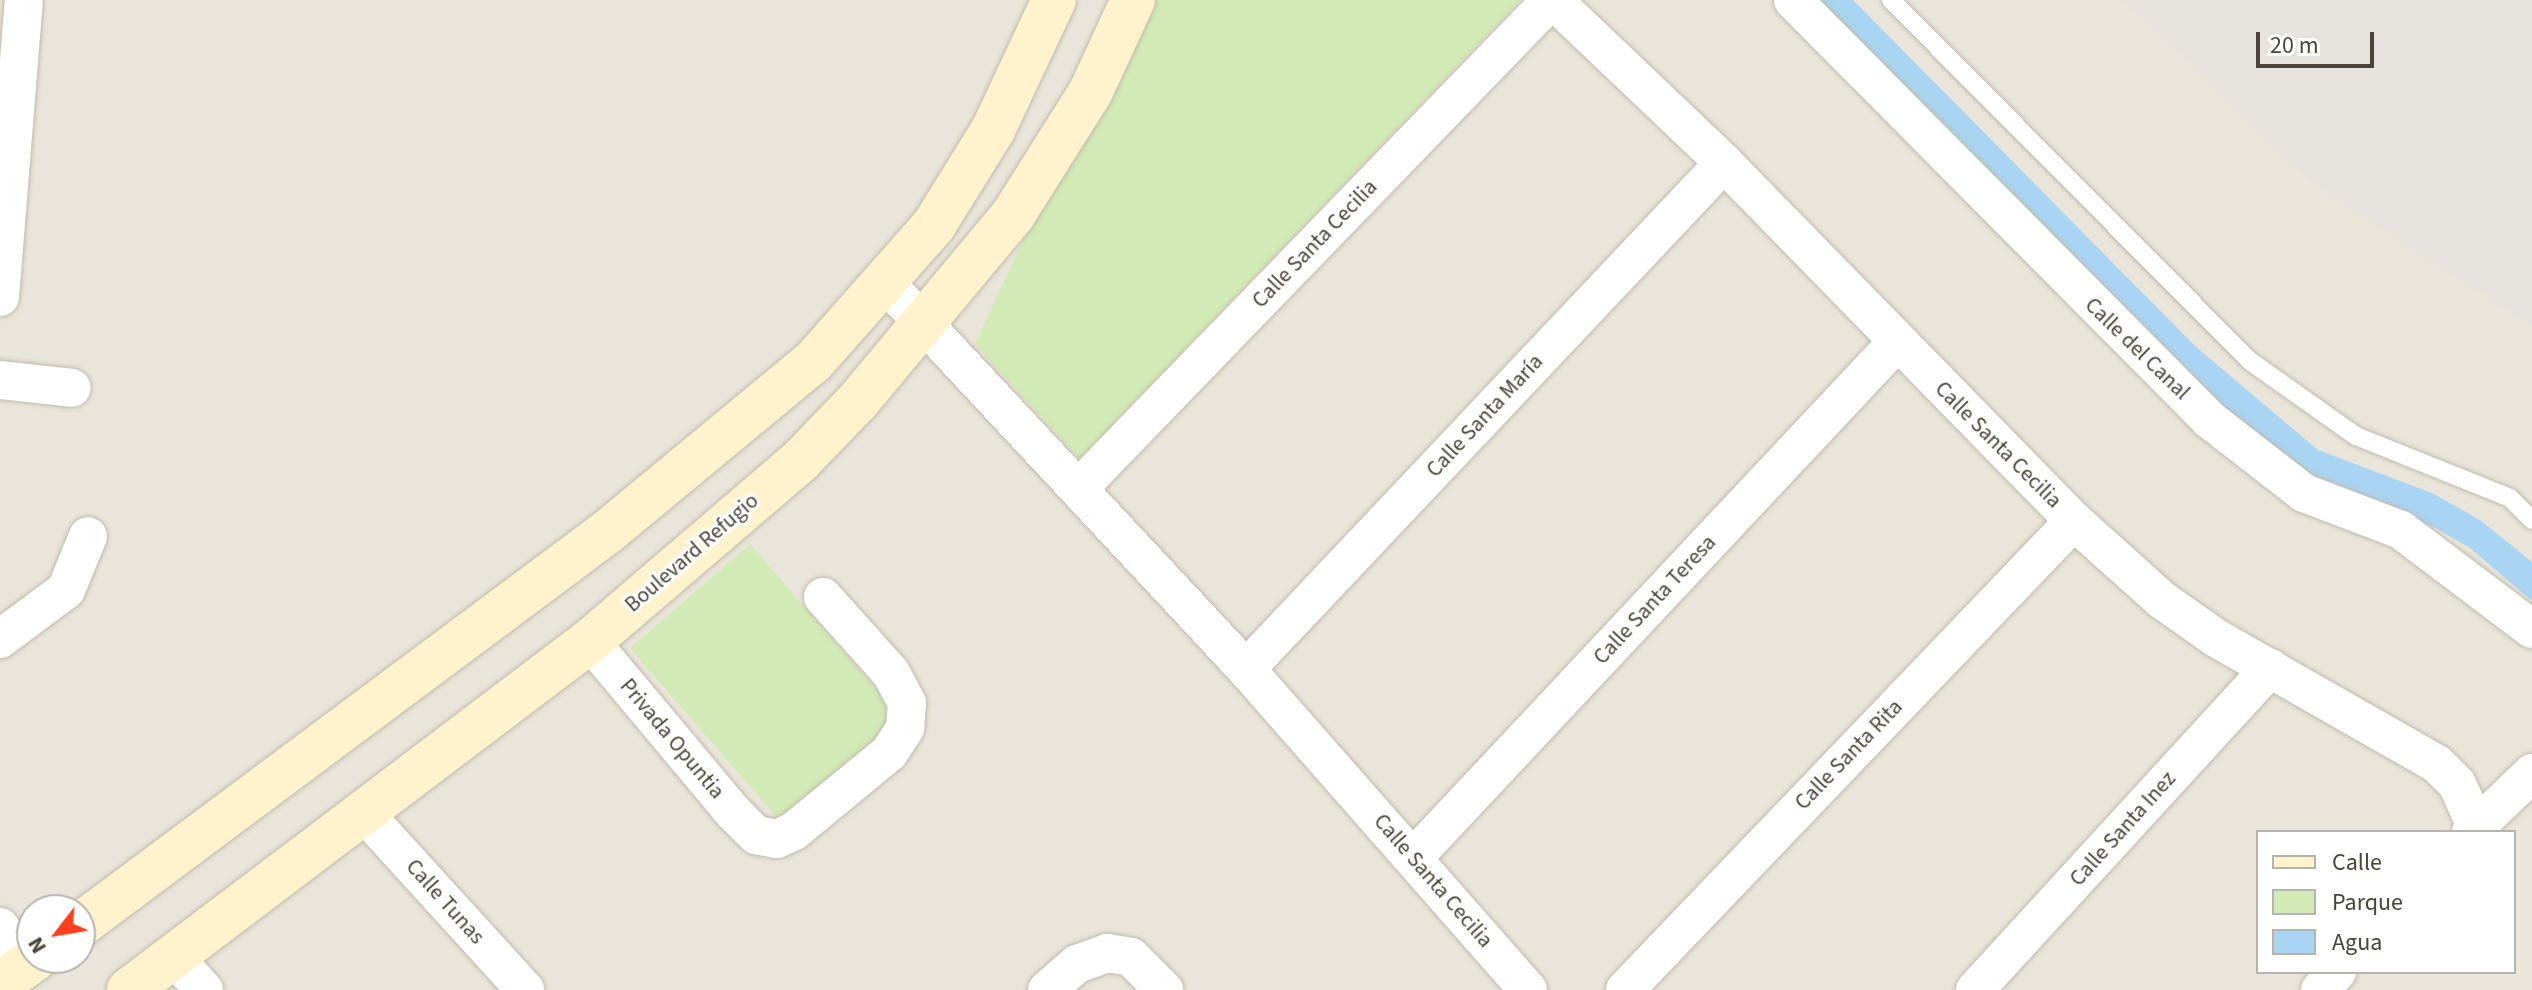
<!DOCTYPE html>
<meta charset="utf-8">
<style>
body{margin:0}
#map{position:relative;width:2532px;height:990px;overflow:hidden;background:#f6f3ec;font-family:"Source Sans 3",sans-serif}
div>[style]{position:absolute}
.residential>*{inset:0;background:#eae5da}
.industrial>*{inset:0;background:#e6e2dd}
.green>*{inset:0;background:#d2eab5;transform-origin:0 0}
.water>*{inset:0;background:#a9d4f2}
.roads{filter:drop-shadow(0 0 2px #c2bbae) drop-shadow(0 0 2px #c2bbae)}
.lane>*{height:18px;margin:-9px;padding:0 9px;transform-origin:9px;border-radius:9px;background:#fff}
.street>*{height:38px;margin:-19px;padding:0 19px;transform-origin:19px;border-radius:19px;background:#fff}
.secondary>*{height:44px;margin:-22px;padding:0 22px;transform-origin:22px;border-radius:22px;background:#fff3cd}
span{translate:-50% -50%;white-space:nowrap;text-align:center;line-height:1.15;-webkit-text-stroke:6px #fff;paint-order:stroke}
.street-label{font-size:22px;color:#4b4439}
.legend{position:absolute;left:2256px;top:830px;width:260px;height:144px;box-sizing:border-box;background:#fff;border:2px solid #b7b4b0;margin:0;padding:10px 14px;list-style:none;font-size:24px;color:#4b4439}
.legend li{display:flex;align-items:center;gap:16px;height:40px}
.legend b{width:40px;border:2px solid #b7b4b0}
.north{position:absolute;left:16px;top:894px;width:80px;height:80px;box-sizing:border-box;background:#fff;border:2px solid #b7b4b0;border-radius:50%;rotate:239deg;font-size:22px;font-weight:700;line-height:32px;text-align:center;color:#4b4439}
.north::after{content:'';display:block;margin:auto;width:28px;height:36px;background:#fc3f1d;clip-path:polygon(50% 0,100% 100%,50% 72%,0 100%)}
.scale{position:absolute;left:2256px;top:32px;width:118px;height:36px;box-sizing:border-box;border:4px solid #4b4439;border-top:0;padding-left:10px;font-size:24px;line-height:28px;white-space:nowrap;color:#4b4439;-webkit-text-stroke:6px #fff;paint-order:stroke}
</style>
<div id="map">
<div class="residential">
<div style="clip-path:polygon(evenodd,0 0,2532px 0,2532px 990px,0 990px,0 0,2258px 832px,2514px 832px,2514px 972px,2258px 972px,2258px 832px,0 0,32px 910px,80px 910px,80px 958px,32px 958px,32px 910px)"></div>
</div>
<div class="industrial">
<div style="clip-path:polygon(2123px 0,2532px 0,2532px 326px,2315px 184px)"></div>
</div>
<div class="green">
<div style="clip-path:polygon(1135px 0,1520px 0,1080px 459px,975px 344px)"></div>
<div style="left:750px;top:544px;width:231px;height:159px;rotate:49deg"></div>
</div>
<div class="water">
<div style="clip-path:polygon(1812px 0,1853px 0,2195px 346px,2318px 450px,2432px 493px,2480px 520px,2532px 562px,2532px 601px,2470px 548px,2434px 527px,2350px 499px,2298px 473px,2168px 363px)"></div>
</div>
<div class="roads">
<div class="lane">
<div style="left:1891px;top:0;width:509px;rotate:45.16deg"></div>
<div style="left:2250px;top:361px;width:130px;rotate:35.3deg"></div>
<div style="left:2356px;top:436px;width:166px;rotate:21.9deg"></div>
<div style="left:2510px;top:498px;width:31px;rotate:45deg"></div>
</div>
<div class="street">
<div style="left:1553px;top:0;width:236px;rotate:43.6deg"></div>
<div style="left:1724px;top:163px;width:501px;rotate:45.65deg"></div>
<div style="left:2074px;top:521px;width:118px;rotate:41.9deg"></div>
<div style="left:2162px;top:600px;width:66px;rotate:35.1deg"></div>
<div style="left:2216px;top:638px;width:254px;rotate:29.7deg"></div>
<div style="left:2437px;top:764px;width:28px;rotate:45deg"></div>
<div style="left:2457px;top:784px;width:46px;rotate:65.7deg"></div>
<div style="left:1793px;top:0;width:592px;rotate:45.21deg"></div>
<div style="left:2210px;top:420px;width:119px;rotate:37.8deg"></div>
<div style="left:2304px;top:493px;width:104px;rotate:20.9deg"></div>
<div style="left:2401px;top:530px;width:164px;rotate:37.1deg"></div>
<div style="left:885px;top:282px;width:529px;rotate:46.99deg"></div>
<div style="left:1246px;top:669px;width:427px;rotate:48.7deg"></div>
<div style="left:0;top:297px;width:298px;rotate:-85.4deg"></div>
<div style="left:0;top:380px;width:72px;rotate:6.3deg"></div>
<div style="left:1079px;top:488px;width:679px;rotate:-45.95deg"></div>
<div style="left:0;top:639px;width:82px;rotate:-36.6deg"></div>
<div style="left:66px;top:590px;width:58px;rotate:-67.8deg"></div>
<div style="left:590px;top:641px;width:223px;rotate:50.1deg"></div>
<div style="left:733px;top:812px;width:33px;rotate:45deg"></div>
<div style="left:756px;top:835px;width:21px;rotate:11deg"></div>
<div style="left:777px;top:839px;width:19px;rotate:-25deg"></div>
<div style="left:794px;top:831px;width:123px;rotate:-39.4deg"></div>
<div style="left:889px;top:753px;width:30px;rotate:-57deg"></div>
<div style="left:905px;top:728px;width:25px;rotate:-85deg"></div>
<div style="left:907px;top:703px;width:34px;rotate:-118deg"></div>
<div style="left:891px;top:673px;width:102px;rotate:-131.8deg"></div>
<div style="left:1246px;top:669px;width:696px;rotate:-46.63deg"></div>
<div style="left:365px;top:814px;width:238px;rotate:47.7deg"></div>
<div style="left:2471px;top:832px;width:85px;rotate:-44deg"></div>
<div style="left:1414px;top:857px;width:705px;rotate:-46.84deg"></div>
<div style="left:0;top:927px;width:46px;rotate:51.1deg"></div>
<div style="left:173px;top:956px;width:46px;rotate:47.6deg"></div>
<div style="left:1047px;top:990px;width:40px;rotate:-41deg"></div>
<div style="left:1077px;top:964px;width:32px;rotate:-20deg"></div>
<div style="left:1107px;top:953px;width:24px;rotate:9deg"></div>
<div style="left:1131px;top:957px;width:47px;rotate:45deg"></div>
<div style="left:1625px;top:990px;width:649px;rotate:-46.25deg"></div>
<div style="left:1975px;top:990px;width:437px;rotate:-47.5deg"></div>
<div style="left:2320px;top:990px;width:25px;rotate:-47deg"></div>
</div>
<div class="secondary">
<div style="left:80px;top:925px;width:656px;rotate:-36.7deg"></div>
<div style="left:606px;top:533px;width:268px;rotate:-39.6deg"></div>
<div style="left:813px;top:362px;width:183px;rotate:-48.5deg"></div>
<div style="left:934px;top:225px;width:112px;rotate:-58.2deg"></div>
<div style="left:993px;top:130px;width:144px;rotate:-64.9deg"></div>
<div style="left:0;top:984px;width:44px;rotate:-35.8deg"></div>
<div style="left:129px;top:990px;width:578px;rotate:-37.13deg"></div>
<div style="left:590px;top:641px;width:277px;rotate:-40.6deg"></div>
<div style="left:800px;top:461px;width:83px;rotate:-46deg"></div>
<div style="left:858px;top:401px;width:242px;rotate:-50.2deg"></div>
<div style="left:1013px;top:215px;width:146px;rotate:-57.8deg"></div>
<div style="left:1091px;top:91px;width:100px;rotate:-65.2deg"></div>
</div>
</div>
<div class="street-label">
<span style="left:1315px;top:244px;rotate:-46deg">Calle Santa Cecilia</span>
<span style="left:2137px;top:349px;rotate:44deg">Calle del Canal</span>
<span style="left:1485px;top:416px;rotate:-47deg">Calle Santa María</span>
<span style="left:1998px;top:445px;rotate:45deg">Calle Santa Cecilia</span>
<span style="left:692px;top:553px;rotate:-41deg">Boulevard Refugio</span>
<span style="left:1655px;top:600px;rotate:-47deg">Calle Santa Teresa</span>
<span style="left:672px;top:739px;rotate:50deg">Privada Opuntia</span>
<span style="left:1849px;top:755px;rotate:-46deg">Calle Santa Rita</span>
<span style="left:2123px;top:829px;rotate:-48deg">Calle Santa Inez</span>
<span style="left:1433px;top:881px;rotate:49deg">Calle Santa Cecilia</span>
<span style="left:445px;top:902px;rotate:48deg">Calle Tunas</span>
</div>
<ul class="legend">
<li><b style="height:10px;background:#fff3cd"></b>Calle</li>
<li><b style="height:22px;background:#d2eab5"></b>Parque</li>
<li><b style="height:22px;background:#a9d4f2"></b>Agua</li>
</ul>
<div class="north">N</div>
<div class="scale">20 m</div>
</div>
